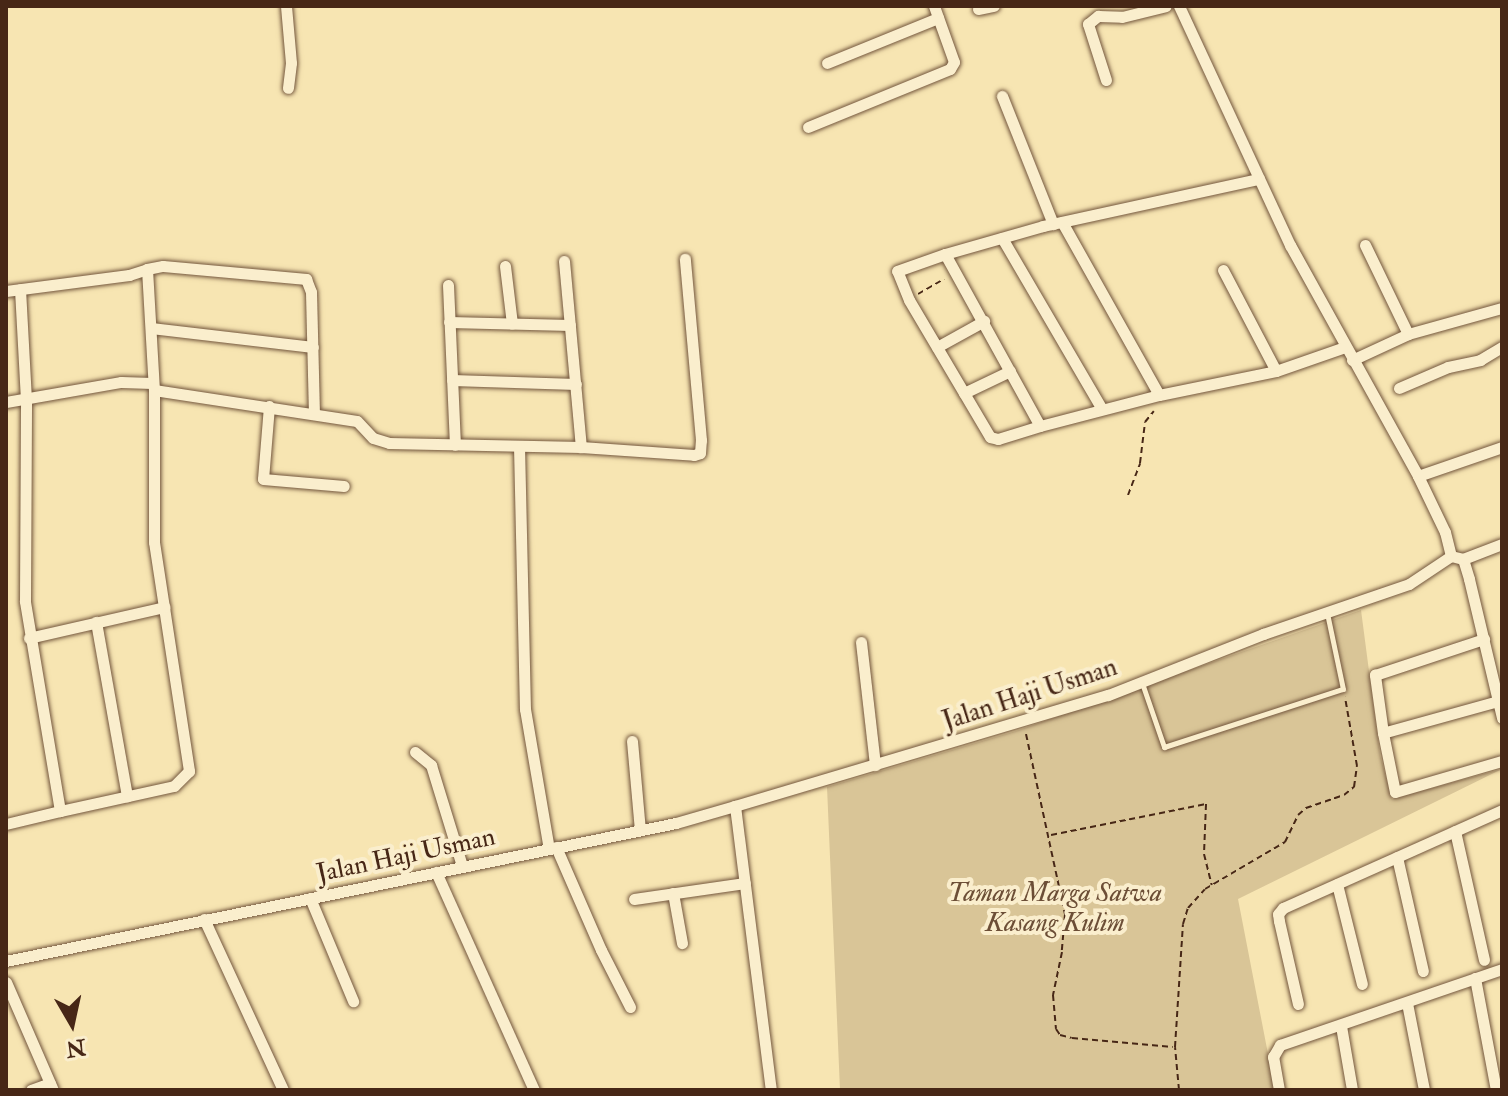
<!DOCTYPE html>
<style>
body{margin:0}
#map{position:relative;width:1508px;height:1096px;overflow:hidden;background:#f7e5b2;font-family:"IM FELL Double Pica",serif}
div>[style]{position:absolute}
.green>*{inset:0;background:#d9c597}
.path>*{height:2px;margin-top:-1px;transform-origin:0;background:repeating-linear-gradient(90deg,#472716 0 6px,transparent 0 10px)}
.roads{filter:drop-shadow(0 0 2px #73563d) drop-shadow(0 0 2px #73563d)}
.service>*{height:5px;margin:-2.5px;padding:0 2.5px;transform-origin:2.5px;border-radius:2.5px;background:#faeecd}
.minor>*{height:11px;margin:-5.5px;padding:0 5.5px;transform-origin:5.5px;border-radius:5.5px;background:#faeecd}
span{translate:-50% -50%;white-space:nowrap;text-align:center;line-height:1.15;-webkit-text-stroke:8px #faeecd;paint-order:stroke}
.street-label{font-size:26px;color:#472716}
.park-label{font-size:26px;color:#6c4e36;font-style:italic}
.frame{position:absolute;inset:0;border:8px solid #472716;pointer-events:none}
.north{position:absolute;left:32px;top:984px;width:80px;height:80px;-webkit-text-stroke:6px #faeecd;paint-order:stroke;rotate:171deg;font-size:22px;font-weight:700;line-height:32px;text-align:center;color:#472716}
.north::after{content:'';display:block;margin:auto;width:28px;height:36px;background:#472716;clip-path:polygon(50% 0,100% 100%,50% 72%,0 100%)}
</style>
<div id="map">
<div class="green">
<div style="clip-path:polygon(1361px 610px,1380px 755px,1392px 799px,1502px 769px,1238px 899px,1275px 1090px,840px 1090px,827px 787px,1016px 731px)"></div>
</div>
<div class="path">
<div style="left:918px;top:294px;width:30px;rotate:-30deg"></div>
<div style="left:1128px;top:495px;width:34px;rotate:-69deg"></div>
<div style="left:1140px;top:463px;width:41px;rotate:-83deg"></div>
<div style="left:1145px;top:422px;width:14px;rotate:-51deg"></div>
<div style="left:1026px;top:734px;width:184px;rotate:77.8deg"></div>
<div style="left:1065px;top:914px;width:38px;rotate:95deg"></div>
<div style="left:1062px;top:952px;width:44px;rotate:101.8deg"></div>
<div style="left:1053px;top:995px;width:34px;rotate:85deg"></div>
<div style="left:1056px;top:1029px;width:7px;rotate:56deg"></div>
<div style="left:1060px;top:1035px;width:12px;rotate:14deg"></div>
<div style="left:1072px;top:1038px;width:101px;rotate:5.1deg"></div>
<div style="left:1051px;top:835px;width:158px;rotate:-11.3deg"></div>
<div style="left:1206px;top:804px;width:50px;rotate:92.3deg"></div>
<div style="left:1204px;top:854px;width:32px;rotate:76deg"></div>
<div style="left:1179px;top:1090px;width:43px;rotate:-95.3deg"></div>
<div style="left:1175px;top:1047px;width:123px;rotate:-86.3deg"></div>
<div style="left:1183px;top:924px;width:17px;rotate:-73deg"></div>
<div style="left:1188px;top:908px;width:25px;rotate:-48deg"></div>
<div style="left:1205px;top:889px;width:93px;rotate:-30.4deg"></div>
<div style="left:1285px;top:842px;width:30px;rotate:-64deg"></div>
<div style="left:1298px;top:815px;width:11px;rotate:-41deg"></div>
<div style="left:1306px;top:808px;width:40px;rotate:-18.9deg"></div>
<div style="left:1344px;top:795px;width:13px;rotate:-39deg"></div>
<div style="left:1354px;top:787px;width:21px;rotate:-82deg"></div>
<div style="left:1357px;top:766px;width:70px;rotate:-99.9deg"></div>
</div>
<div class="roads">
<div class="service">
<div style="left:1142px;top:683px;width:68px;rotate:71deg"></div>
<div style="left:1164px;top:747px;width:188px;rotate:-18deg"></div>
<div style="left:1343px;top:689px;width:78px;rotate:-101.9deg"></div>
</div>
<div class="minor">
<div style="left:286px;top:6px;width:57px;rotate:85deg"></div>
<div style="left:291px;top:63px;width:25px;rotate:97deg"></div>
<div style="left:1179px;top:6px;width:264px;rotate:65.1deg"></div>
<div style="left:1290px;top:245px;width:264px;rotate:61deg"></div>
<div style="left:1418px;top:476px;width:62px;rotate:64.3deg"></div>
<div style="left:1445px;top:532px;width:25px;rotate:76deg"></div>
<div style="left:978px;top:9px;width:16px;rotate:-11deg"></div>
<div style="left:827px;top:63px;width:120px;rotate:-22.1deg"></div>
<div style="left:1106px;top:80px;width:59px;rotate:-107.8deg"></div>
<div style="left:1088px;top:24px;width:13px;rotate:-39deg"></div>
<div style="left:1098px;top:16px;width:24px;rotate:2deg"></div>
<div style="left:1122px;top:17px;width:45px;rotate:-14deg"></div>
<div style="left:1002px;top:96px;width:138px;rotate:68.3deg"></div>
<div style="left:808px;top:127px;width:153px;rotate:-22.2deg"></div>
<div style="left:950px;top:69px;width:8px;rotate:-60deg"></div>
<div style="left:954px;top:62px;width:59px;rotate:-109.7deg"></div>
<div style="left:1062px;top:222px;width:198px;rotate:60.7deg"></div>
<div style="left:1002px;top:238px;width:198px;rotate:59.7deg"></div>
<div style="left:1365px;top:245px;width:99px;rotate:64.2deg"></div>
<div style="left:945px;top:254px;width:196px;rotate:61.1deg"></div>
<div style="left:1040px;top:426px;width:123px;rotate:-14.6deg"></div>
<div style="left:1159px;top:395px;width:119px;rotate:-11.6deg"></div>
<div style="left:1276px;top:371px;width:73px;rotate:-19.2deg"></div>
<div style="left:564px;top:261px;width:187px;rotate:84.8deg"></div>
<div style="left:505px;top:266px;width:58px;rotate:83.1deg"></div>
<div style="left:147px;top:269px;width:16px;rotate:-11deg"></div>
<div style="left:163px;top:266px;width:144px;rotate:5.2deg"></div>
<div style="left:306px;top:279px;width:14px;rotate:69deg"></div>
<div style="left:311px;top:292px;width:120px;rotate:88.6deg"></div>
<div style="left:1223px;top:270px;width:114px;rotate:62.3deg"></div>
<div style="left:448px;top:285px;width:160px;rotate:87.5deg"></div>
<div style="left:6px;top:291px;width:124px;rotate:-7.4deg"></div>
<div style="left:129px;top:275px;width:19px;rotate:-18deg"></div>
<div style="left:147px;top:269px;width:121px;rotate:86.7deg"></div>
<div style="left:154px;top:390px;width:152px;rotate:90deg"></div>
<div style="left:154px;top:542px;width:232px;rotate:81.3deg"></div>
<div style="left:189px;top:771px;width:21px;rotate:135deg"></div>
<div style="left:174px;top:786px;width:117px;rotate:167.6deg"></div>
<div style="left:449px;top:322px;width:121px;rotate:1.4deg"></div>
<div style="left:151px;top:328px;width:163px;rotate:6.7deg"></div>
<div style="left:937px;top:347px;width:54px;rotate:-29deg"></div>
<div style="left:1352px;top:360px;width:62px;rotate:-24.9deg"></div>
<div style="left:1408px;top:334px;width:98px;rotate:-15.5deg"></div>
<div style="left:452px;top:380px;width:124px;rotate:1.8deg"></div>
<div style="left:1399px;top:388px;width:53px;rotate:-23.2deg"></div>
<div style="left:1448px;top:367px;width:33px;rotate:-12deg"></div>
<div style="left:1480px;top:360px;width:26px;rotate:-31deg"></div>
<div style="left:154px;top:390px;width:205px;rotate:8.7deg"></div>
<div style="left:357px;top:421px;width:23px;rotate:47deg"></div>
<div style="left:373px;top:438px;width:17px;rotate:17deg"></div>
<div style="left:389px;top:443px;width:192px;rotate:1.2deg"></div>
<div style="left:581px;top:447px;width:113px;rotate:4deg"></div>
<div style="left:694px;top:455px;width:6px;rotate:-18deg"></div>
<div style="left:700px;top:453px;width:13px;rotate:-86deg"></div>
<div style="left:701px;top:440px;width:182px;rotate:-95.1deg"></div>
<div style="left:964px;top:393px;width:51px;rotate:-25.6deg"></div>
<div style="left:6px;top:402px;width:117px;rotate:-9.9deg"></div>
<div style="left:121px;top:382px;width:31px;rotate:2deg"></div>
<div style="left:269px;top:406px;width:73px;rotate:94.7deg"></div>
<div style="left:263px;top:479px;width:81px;rotate:4.9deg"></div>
<div style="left:1040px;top:426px;width:44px;rotate:162.8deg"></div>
<div style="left:998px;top:439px;width:8px;rotate:-166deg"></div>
<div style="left:990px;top:437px;width:159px;rotate:-120.6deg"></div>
<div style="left:909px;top:300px;width:31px;rotate:-112deg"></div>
<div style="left:897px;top:271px;width:51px;rotate:-19.5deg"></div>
<div style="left:945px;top:254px;width:102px;rotate:-15.9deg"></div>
<div style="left:1043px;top:226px;width:221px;rotate:-12.3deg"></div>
<div style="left:519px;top:446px;width:263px;rotate:88.7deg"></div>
<div style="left:525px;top:709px;width:142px;rotate:80.3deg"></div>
<div style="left:1418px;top:476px;width:89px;rotate:-19deg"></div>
<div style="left:1451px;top:556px;width:12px;rotate:14deg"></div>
<div style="left:1463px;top:559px;width:21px;rotate:73deg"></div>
<div style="left:1469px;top:579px;width:143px;rotate:76.6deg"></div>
<div style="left:1463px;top:559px;width:42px;rotate:-21deg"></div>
<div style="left:96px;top:622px;width:177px;rotate:79.9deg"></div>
<div style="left:29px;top:638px;width:139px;rotate:-12.9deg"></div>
<div style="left:861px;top:642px;width:124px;rotate:83.5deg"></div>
<div style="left:1498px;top:701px;width:119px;rotate:164.5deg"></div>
<div style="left:1383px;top:733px;width:60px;rotate:78.5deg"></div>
<div style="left:1395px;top:792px;width:111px;rotate:-16.2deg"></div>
<div style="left:1383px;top:733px;width:59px;rotate:-97.9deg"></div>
<div style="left:1375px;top:675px;width:115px;rotate:-18.3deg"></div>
<div style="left:632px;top:741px;width:89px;rotate:84.9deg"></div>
<div style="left:415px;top:752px;width:21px;rotate:39deg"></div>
<div style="left:431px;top:765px;width:106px;rotate:72.9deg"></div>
<div style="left:735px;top:806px;width:286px;rotate:82.8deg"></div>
<div style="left:6px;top:824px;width:56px;rotate:-13.5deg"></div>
<div style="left:60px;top:811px;width:213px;rotate:-99.5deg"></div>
<div style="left:25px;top:601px;width:201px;rotate:-89.7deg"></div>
<div style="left:26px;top:400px;width:111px;rotate:-93.1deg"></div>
<div style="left:1455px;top:831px;width:132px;rotate:77.3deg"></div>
<div style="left:556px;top:847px;width:112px;rotate:66.4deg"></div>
<div style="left:601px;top:950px;width:64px;rotate:63deg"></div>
<div style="left:1397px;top:857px;width:117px;rotate:77.2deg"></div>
<div style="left:436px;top:872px;width:239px;rotate:65.8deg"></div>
<div style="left:1337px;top:884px;width:103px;rotate:76deg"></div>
<div style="left:673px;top:893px;width:51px;rotate:79.8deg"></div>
<div style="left:310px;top:898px;width:112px;rotate:67.3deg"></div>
<div style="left:634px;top:899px;width:112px;rotate:-8.2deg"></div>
<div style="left:204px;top:919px;width:188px;rotate:65.2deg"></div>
<div style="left:6px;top:961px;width:684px;rotate:-11.64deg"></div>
<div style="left:676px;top:823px;width:61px;rotate:-16.1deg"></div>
<div style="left:735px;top:806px;width:389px;rotate:-16.6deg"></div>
<div style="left:1108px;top:695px;width:167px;rotate:-21.5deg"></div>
<div style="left:1263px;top:634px;width:154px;rotate:-18.9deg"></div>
<div style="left:1409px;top:584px;width:50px;rotate:-33.7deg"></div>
<div style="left:1475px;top:978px;width:114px;rotate:79.4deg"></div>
<div style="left:6px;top:982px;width:118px;rotate:66.5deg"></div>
<div style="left:1407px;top:1003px;width:89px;rotate:78.9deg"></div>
<div style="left:1298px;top:1004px;width:85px;rotate:-102.9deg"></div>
<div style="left:1279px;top:921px;width:7px;rotate:-98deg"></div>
<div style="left:1278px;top:914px;width:8px;rotate:-50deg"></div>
<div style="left:1283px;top:908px;width:240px;rotate:-24.1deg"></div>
<div style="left:1341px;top:1026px;width:65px;rotate:80.2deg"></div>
<div style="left:31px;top:1090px;width:20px;rotate:-20deg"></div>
<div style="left:1279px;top:1090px;width:34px;rotate:-100deg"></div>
<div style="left:1273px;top:1057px;width:14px;rotate:-60deg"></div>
<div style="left:1280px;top:1045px;width:235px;rotate:-18.9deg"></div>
</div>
</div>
<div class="street-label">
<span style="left:1030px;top:695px;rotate:-18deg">Jalan Haji Usman</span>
<span style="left:406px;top:856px;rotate:-12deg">Jalan Haji Usman</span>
</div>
<div class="park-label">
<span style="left:1055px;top:909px">Taman Marga Satwa<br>Kasang Kulim</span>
</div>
<div class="frame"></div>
<div class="north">N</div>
</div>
